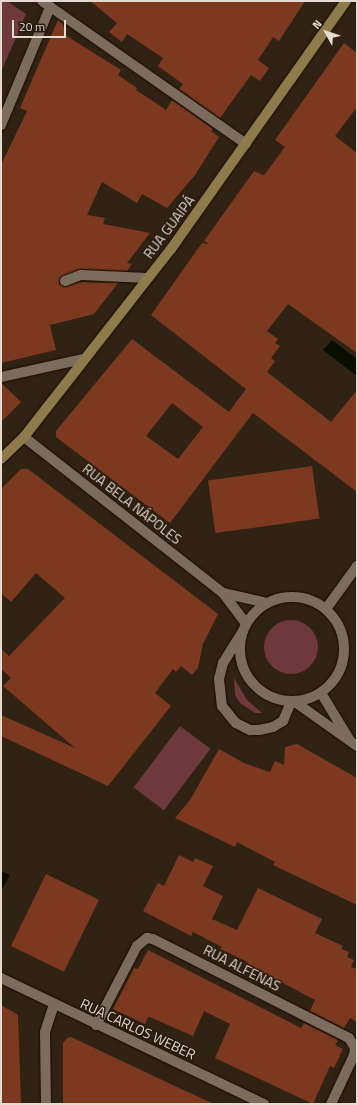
<!DOCTYPE html>
<meta charset="utf-8">
<style>
body{margin:0}
#map{position:relative;width:358px;height:1105px;overflow:hidden;background:#312314;font-family:"Titillium Web",sans-serif}
div>[style]{position:absolute}
.green>*{inset:0;background:#6e383e;transform-origin:0 0}
.round{border-radius:50%}
.water>*{inset:0;background:#090e00}
.building>*{inset:0;background:#7c391f;transform-origin:0 0}
.roads{filter:drop-shadow(0 0 1px #180c01) drop-shadow(0 0 1px #180c01)}
.service>*{height:10px;margin:-5px;padding:0 5px;transform-origin:5px;border-radius:5px;background:#7c6c5b}
.minor>*{height:10px;margin:-5px;padding:0 5px;transform-origin:5px;border-radius:5px;background:#7c6c5b}
.minor>.ring{margin:-5px;padding:0;box-sizing:content-box;background:none;border:10px solid #7c6c5b;border-radius:50%}
.secondary>*{height:10px;margin:-5px;padding:0 5px;transform-origin:5px;border-radius:5px;background:#8e7a4a}
span{translate:-50% -50%;white-space:nowrap;text-align:center;line-height:1.15;-webkit-text-stroke:3px #27190a;paint-order:stroke}
.street-label{font-size:14px;color:#e4dad0}
.frame{position:absolute;inset:0;border:2px solid #e4dad0;pointer-events:none}
.north{position:absolute;left:306px;top:12px;width:40px;height:40px;-webkit-text-stroke:3px #27190a;paint-order:stroke;rotate:310deg;font-size:11px;font-weight:700;line-height:16px;text-align:center;color:#e4dad0}
.north::after{content:'';display:block;margin:auto;width:14px;height:18px;background:#e4dad0;clip-path:polygon(50% 0,100% 100%,50% 72%,0 100%)}
.scale{position:absolute;left:12px;top:20px;width:54px;height:18px;box-sizing:border-box;border:2px solid #e4dad0;border-top:0;padding-left:5px;font-size:12px;line-height:14px;white-space:nowrap;color:#e4dad0;-webkit-text-stroke:3px #27190a;paint-order:stroke}
</style>
<div id="map">
<div class="green">
<div style="clip-path:polygon(1px 1px,7px 1px,26px 14px,1px 72px)"></div>
<div class="round" style="left:264px;top:620px;width:54px;height:54px"></div>
<div style="clip-path:polygon(234px 678px,247px 700px,262px 713px,255px 713px,240px 703px,235px 695px)"></div>
<div style="left:180px;top:726px;width:38px;height:77px;rotate:37deg"></div>
</div>
<div class="water">
<div style="clip-path:polygon(332px 340px,357px 359px,357px 376px,323px 350px)"></div>
<div style="clip-path:polygon(1px 871px,10px 875px,1px 891px)"></div>
</div>
<div class="building">
<div style="clip-path:polygon(90px 1px,305px 1px,279px 41px,273px 37px,258px 60px,269px 68px,260px 81px,251px 75px,220px 118px,179px 89px,183px 84px,158px 66px,163px 58px,127px 34px,122px 42px,109px 32px,117px 23px)"></div>
<div style="clip-path:polygon(58px 20px,63px 24px,65px 35px,121px 70px,118px 75px,137px 88px,136px 90px,166px 110px,172px 100px,213px 129px,211px 131px,219px 137px,195px 175px,167px 208px,142px 194px,137px 203px,102px 182px,87px 215px,105px 218px,103px 224px,150px 233px,127px 263px,132px 264px,127px 271px,81px 269px,60px 277px,59px 284px,64px 287px,82px 282px,118px 283px,94px 314px,50px 325px,56px 350px,1px 363px,1px 165px,27px 111px,20px 108px)"></div>
<div style="clip-path:polygon(evenodd,344px 43px,357px 53px,357px 107px,335px 136px,357px 153px,357px 353px,288px 304px,267px 331px,278px 339px,275px 343px,280px 346px,271px 358px,275px 361px,267px 372px,331px 422px,357px 390px,357px 492px,253px 413px,170px 523px,56px 437px,56px 431px,132px 339px,229px 412px,246px 389px,151px 315px,202px 243px,209px 244px,204px 241px,254px 171px,263px 175px,265px 174px,285px 147px,275px 140px,344px 43px,172px 403px,203px 427px,178px 459px,146px 436px,172px 403px)"></div>
<div style="clip-path:polygon(1px 383px,21px 402px,1px 422px)"></div>
<div style="left:312px;top:466px;width:53px;height:105px;rotate:82deg"></div>
<div style="clip-path:polygon(21px 469px,28px 469px,218px 614px,203px 644px,198px 668px,192px 675px,181px 666px,176px 672px,173px 669px,155px 693px,171px 706px,108px 786px,1px 736px,1px 715px,75px 748px,3px 686px,11px 678px,1px 669px,1px 649px,9px 656px,65px 598px,36px 573px,11px 602px,1px 593px,1px 489px)"></div>
<div style="clip-path:polygon(297px 744px,357px 778px,357px 905px,273px 865px,275px 862px,237px 842px,235px 847px,175px 818px,190px 800px,219px 749px,244px 763px,270px 772px,275px 761px,284px 765px,285px 747px)"></div>
<div style="clip-path:polygon(179px 855px,193px 862px,195px 858px,213px 866px,203px 886px,223px 896px,212px 919px,237px 930px,258px 888px,322px 919px,315px 933px,343px 946px,341px 949px,349px 952px,347px 957px,354px 960px,351px 967px,357px 969px,357px 1022px,350px 1018px,344px 1028px,310px 1011px,315px 1000px,247px 964px,248px 962px,220px 949px,222px 947px,193px 932px,191px 936px,143px 911px,158px 883px,164px 886px)"></div>
<div style="left:46px;top:874px;width:59px;height:80px;rotate:26deg"></div>
<div style="clip-path:polygon(148px 950px,301px 1028px,304px 1023px,338px 1040px,335px 1045px,343px 1049px,334px 1068px,330px 1066px,313px 1104px,215px 1058px,230px 1024px,204px 1011px,193px 1036px,152px 1018px,148px 1017px,145px 1024px,113px 1009px,134px 968px,138px 969px)"></div>
<div style="clip-path:polygon(1px 1005px,18px 1015px,21px 1103px,1px 1103px)"></div>
<div style="clip-path:polygon(71px 1037px,179px 1088px,214px 1104px,63px 1104px,63px 1043px,67px 1038px)"></div>
</div>
<div class="roads">
<div class="service">
<div style="left:65px;top:281px;width:17px;rotate:-21deg"></div>
<div style="left:81px;top:275px;width:67px;rotate:2.6deg"></div>
<div style="left:243px;top:631px;width:38px;rotate:122deg"></div>
<div style="left:223px;top:663px;width:16px;rotate:104deg"></div>
<div style="left:219px;top:679px;width:27px;rotate:84deg"></div>
<div style="left:222px;top:706px;width:22px;rotate:51deg"></div>
<div style="left:236px;top:723px;width:16px;rotate:27deg"></div>
<div style="left:250px;top:730px;width:9px"></div>
<div style="left:259px;top:730px;width:14px;rotate:-12deg"></div>
<div style="left:273px;top:727px;width:12px;rotate:-31deg"></div>
<div style="left:283px;top:721px;width:21px;rotate:-67deg"></div>
</div>
<div class="minor">
<div style="left:42px;top:1px;width:249px;rotate:35deg"></div>
<div style="left:1px;top:125px;width:128px;rotate:-67.4deg"></div>
<div style="left:1px;top:377px;width:84px;rotate:-12.4deg"></div>
<div style="left:24px;top:437px;width:253px;rotate:38.1deg"></div>
<div style="left:223px;top:593px;width:39px;rotate:53deg"></div>
<div style="left:223px;top:593px;width:45px;rotate:12.8deg"></div>
<div class="ring" style="left:240px;top:597px;width:94px;height:94px"></div>
<div style="left:326px;top:609px;width:53px;rotate:-54.2deg"></div>
<div style="left:321px;top:693px;width:54px;rotate:58.7deg"></div>
<div style="left:295px;top:702px;width:76px;rotate:35.4deg"></div>
<div style="left:1px;top:978px;width:292px;rotate:25.6deg"></div>
<div style="left:96px;top:1025px;width:89px;rotate:-62.6deg"></div>
<div style="left:137px;top:946px;width:13px;rotate:-39deg"></div>
<div style="left:147px;top:938px;width:6px;rotate:9deg"></div>
<div style="left:153px;top:939px;width:220px;rotate:26.8deg"></div>
<div style="left:349px;top:1038px;width:12px;rotate:59deg"></div>
<div style="left:355px;top:1048px;width:7px;rotate:98deg"></div>
<div style="left:354px;top:1055px;width:54px;rotate:115.1deg"></div>
<div style="left:46px;top:1104px;width:72px;rotate:-90.8deg"></div>
<div style="left:45px;top:1032px;width:29px;rotate:-72deg"></div>
</div>
<div class="secondary">
<div style="left:1px;top:459px;width:32px;rotate:-44deg"></div>
<div style="left:24px;top:437px;width:239px;rotate:-52deg"></div>
<div style="left:171px;top:249px;width:304px;rotate:-54.8deg"></div>
</div>
</div>
<div class="street-label">
<span style="left:169px;top:227px;rotate:-53deg">RUA GUAIPÁ</span>
<span style="left:132px;top:504px;rotate:38deg">RUA BELA NÁPOLES</span>
<span style="left:242px;top:968px;rotate:27deg">RUA ALFENAS</span>
<span style="left:138px;top:1029px;rotate:25deg">RUA CARLOS WEBER</span>
</div>
<div class="frame"></div>
<div class="north">N</div>
<div class="scale">20 m</div>
</div>
